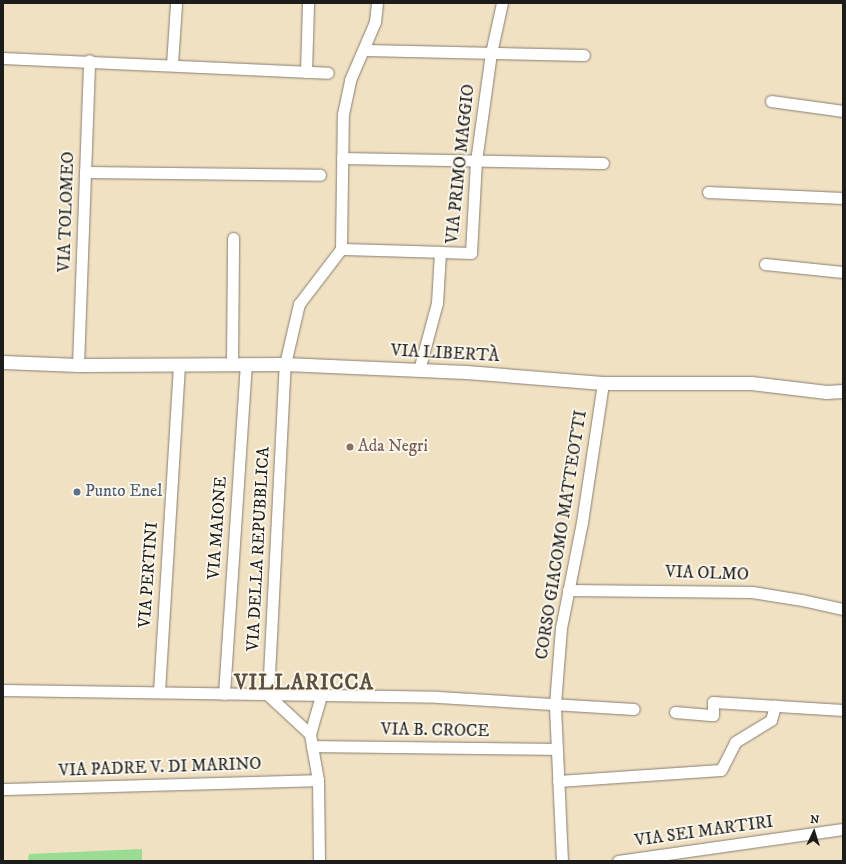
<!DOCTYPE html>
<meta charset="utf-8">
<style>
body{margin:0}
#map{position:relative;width:846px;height:864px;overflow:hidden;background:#f1e1c3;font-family:"IM FELL DW Pica",serif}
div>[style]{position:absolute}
.green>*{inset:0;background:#99dc94}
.roads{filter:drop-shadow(0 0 1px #867e70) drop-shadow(0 0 1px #867e70)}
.minor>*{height:11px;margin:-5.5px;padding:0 5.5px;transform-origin:5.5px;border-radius:5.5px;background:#fff}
.tertiary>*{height:13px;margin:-6.5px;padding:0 6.5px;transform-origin:6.5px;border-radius:6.5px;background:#fff}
.dots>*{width:11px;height:11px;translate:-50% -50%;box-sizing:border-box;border:2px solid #fbf7ec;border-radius:50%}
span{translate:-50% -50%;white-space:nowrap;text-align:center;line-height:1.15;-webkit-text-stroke:4px #fbf7ec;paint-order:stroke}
.street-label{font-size:17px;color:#1c1c1c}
.education-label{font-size:17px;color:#785e54}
.left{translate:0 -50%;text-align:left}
.service-label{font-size:17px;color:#4e5e75}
.district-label{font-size:21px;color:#5d4f3e;font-weight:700;letter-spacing:1px}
.frame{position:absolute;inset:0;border:4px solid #1c1c1c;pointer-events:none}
.north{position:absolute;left:794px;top:812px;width:40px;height:40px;-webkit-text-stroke:3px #fbf7ec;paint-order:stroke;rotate:4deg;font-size:11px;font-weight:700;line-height:16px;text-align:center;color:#1c1c1c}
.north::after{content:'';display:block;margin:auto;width:14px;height:18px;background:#1c1c1c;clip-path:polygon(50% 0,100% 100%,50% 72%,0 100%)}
</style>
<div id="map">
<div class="green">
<div style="clip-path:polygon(142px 849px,142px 861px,28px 861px,29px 854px)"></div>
</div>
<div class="roads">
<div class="minor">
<div style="left:365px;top:50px;width:219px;rotate:1.3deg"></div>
<div style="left:3px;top:58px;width:325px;rotate:2.6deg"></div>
<div style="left:172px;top:64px;width:61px;rotate:-86.2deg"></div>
<div style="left:306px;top:72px;width:69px;rotate:-88.3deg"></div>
<div style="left:771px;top:101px;width:73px;rotate:7.9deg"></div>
<div style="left:342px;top:158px;width:261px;rotate:1.1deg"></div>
<div style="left:85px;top:172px;width:235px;rotate:0.7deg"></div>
<div style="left:708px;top:192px;width:135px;rotate:2.5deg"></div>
<div style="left:341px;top:249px;width:99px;rotate:1.7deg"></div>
<div style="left:765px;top:264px;width:78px;rotate:5.9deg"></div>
<div style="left:232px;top:364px;width:126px;rotate:-89.5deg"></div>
<div style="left:78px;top:365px;width:305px;rotate:-87.9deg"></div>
<div style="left:419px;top:370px;width:69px;rotate:-75deg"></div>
<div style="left:437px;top:303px;width:51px;rotate:-86.6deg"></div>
<div style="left:440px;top:252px;width:31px;rotate:2deg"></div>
<div style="left:471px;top:253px;width:92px;rotate:-86.9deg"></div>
<div style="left:476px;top:161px;width:109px;rotate:-82.1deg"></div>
<div style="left:491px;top:53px;width:51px;rotate:-77.6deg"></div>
<div style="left:568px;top:590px;width:184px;rotate:0.6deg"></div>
<div style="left:752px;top:592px;width:51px;rotate:9.1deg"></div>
<div style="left:802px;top:600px;width:42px;rotate:12.4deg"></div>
<div style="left:3px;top:690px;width:435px;rotate:0.9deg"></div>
<div style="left:438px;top:697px;width:196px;rotate:3.5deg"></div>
<div style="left:159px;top:692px;width:328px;rotate:-86.5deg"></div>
<div style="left:224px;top:694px;width:331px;rotate:-86.2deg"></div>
<div style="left:675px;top:712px;width:38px;rotate:5deg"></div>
<div style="left:713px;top:715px;width:13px;rotate:-90deg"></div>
<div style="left:713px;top:702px;width:130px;rotate:3.5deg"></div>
<div style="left:310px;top:734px;width:40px;rotate:-74deg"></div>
<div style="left:312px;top:746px;width:245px;rotate:0.7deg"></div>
<div style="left:558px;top:781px;width:163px;rotate:-3.9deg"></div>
<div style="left:721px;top:770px;width:31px;rotate:-63deg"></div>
<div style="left:735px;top:742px;width:42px;rotate:-31.4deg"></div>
<div style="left:771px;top:720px;width:15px;rotate:-74deg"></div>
<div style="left:3px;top:789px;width:315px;rotate:-1.6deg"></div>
<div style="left:319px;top:861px;width:81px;rotate:-90.7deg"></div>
<div style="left:318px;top:780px;width:47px;rotate:-99.9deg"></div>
<div style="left:310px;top:734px;width:57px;rotate:-137.1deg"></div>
<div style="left:268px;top:695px;width:331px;rotate:-87.1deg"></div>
<div style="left:285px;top:364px;width:62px;rotate:-76.9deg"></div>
<div style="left:299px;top:304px;width:69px;rotate:-52.6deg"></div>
<div style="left:341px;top:249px;width:135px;rotate:-89.2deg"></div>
<div style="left:343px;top:114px;width:35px;rotate:-78deg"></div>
<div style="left:350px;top:80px;width:63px;rotate:-66.7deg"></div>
<div style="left:375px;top:22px;width:19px;rotate:-84deg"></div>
<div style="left:562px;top:861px;width:157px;rotate:-92.6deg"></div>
<div style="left:555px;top:704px;width:76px;rotate:-85.5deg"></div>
<div style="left:561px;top:628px;width:108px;rotate:-78.8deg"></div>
<div style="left:582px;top:522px;width:141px;rotate:-81.4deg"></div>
<div style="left:618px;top:861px;width:227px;rotate:-8.1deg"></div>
</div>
<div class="tertiary">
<div style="left:3px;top:362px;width:75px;rotate:2.3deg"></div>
<div style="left:78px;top:365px;width:207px;rotate:-0.3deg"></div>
<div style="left:285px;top:364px;width:181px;rotate:2.5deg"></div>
<div style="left:466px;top:372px;width:137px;rotate:4.6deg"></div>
<div style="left:603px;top:383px;width:148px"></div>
<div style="left:751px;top:383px;width:76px;rotate:6.8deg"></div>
<div style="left:826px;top:392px;width:17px;rotate:-3deg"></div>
</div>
</div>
<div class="dots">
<div style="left:350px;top:447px;background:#8d6e63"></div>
<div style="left:77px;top:492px;background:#5c6f8a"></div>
</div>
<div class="street-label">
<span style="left:461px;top:164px;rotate:-84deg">VIA PRIMO MAGGIO</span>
<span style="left:67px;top:212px;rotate:-88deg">VIA TOLOMEO</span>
<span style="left:445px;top:354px;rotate:3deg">VIA LIBERTÀ</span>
<span style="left:218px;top:528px;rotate:-86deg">VIA MAIONE</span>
<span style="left:562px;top:535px;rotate:-81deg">CORSO GIACOMO MATTEOTTI</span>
<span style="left:259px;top:549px;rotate:-87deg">VIA DELLA REPUBBLICA</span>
<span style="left:707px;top:574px;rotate:2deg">VIA OLMO</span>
<span style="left:149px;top:575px;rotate:-86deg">VIA PERTINI</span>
<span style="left:435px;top:731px;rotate:1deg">VIA B. CROCE</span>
<span style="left:160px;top:768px;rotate:-2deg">VIA PADRE V. DI MARINO</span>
<span style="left:704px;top:832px;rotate:-8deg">VIA SEI MARTIRI</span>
</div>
<div class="education-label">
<span class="left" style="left:358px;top:447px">Ada Negri</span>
</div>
<div class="service-label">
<span class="left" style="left:85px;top:492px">Punto Enel</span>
</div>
<div class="district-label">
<span style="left:304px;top:683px">VILLARICCA</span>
</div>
<div class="frame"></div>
<div class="north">N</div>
</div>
